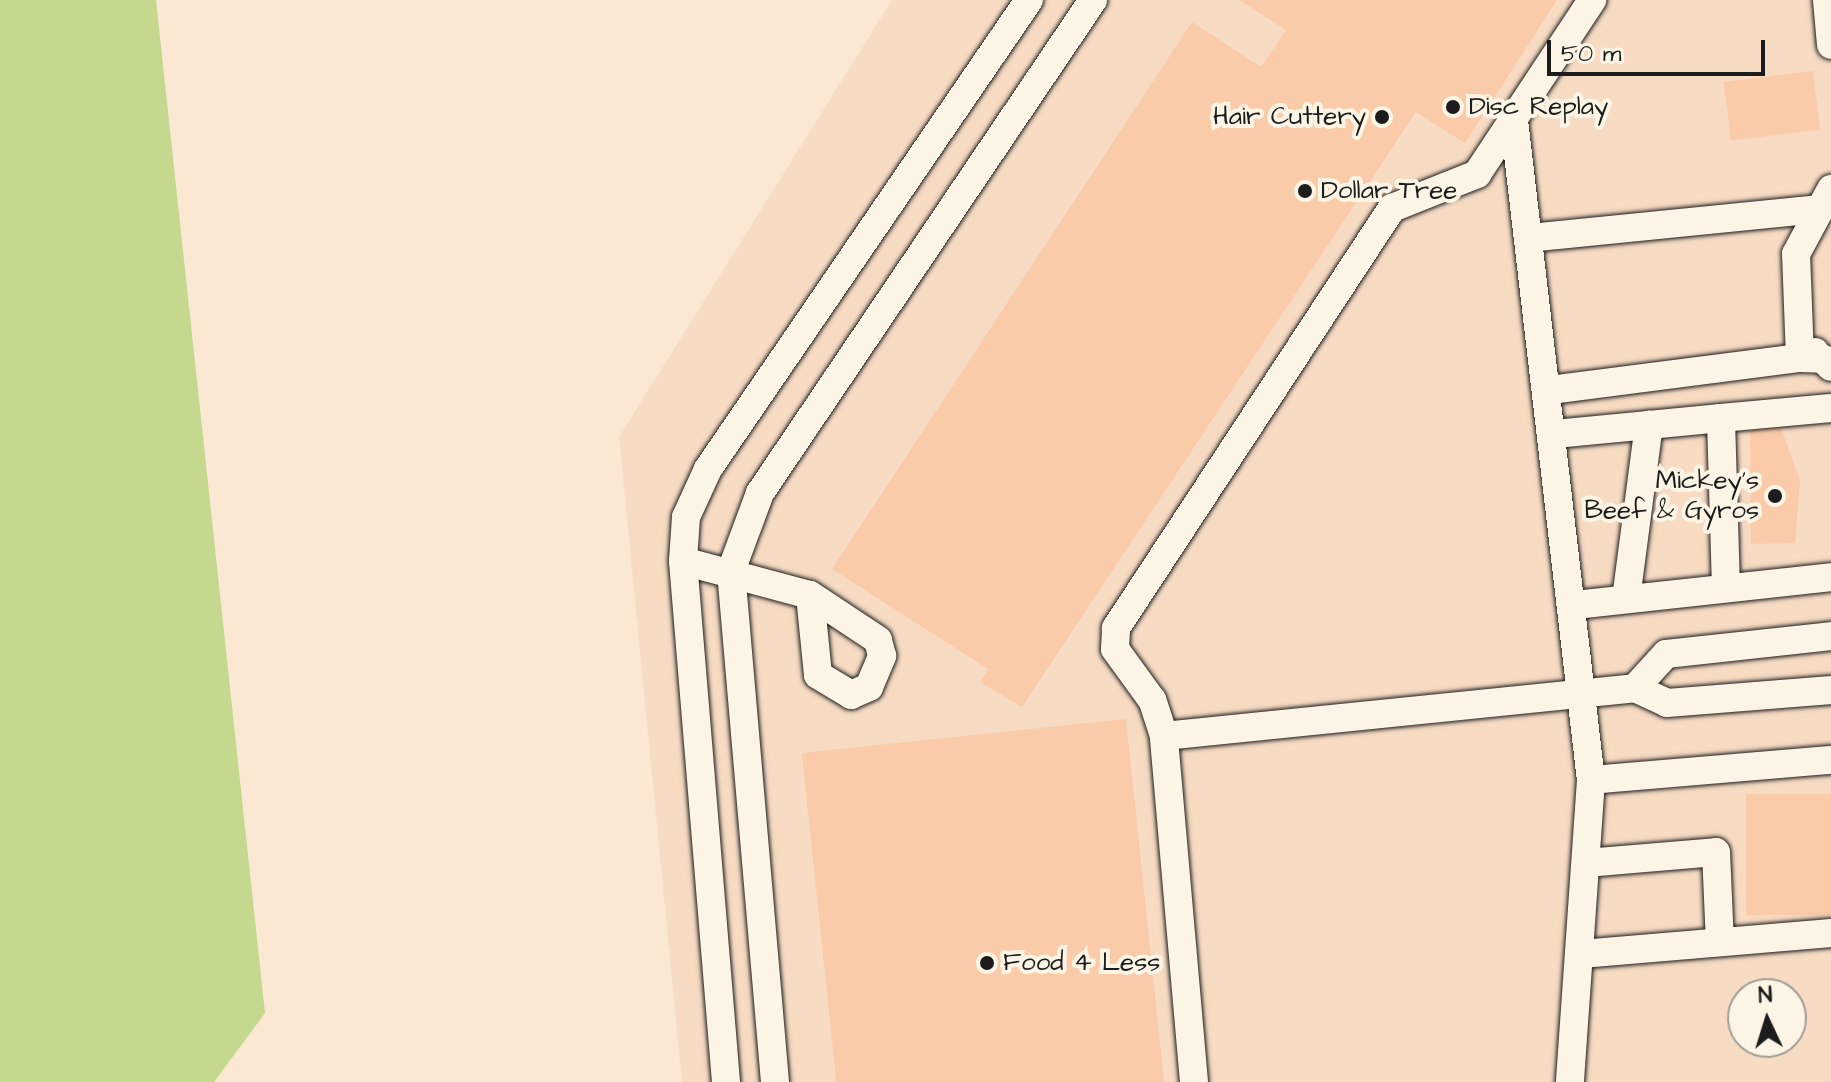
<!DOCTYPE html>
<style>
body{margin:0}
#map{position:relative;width:1831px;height:1082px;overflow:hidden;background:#fbe8d3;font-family:"Architects Daughter",sans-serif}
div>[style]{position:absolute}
.built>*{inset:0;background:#f7dbc3}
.green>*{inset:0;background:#c4d88e}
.building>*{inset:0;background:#facba9;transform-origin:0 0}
.roads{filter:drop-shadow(0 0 2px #1c1c1c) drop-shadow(0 0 2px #1c1c1c)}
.minor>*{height:28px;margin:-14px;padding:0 14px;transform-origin:14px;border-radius:14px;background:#fcf5e5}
.dots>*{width:22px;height:22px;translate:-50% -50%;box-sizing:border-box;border:4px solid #fcf5e5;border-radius:50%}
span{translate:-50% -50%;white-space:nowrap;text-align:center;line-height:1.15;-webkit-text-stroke:8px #fcf5e5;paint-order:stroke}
.poi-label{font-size:26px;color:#1c1c1c}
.left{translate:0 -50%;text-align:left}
.right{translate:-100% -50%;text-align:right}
.north{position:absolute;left:1727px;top:978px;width:80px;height:80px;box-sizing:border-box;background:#fcf5e5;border:2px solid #a29e95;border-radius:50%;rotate:356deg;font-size:22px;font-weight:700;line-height:32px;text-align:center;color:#1c1c1c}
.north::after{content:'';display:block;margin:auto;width:28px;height:36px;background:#1c1c1c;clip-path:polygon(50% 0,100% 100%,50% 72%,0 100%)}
.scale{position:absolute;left:1547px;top:40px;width:218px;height:36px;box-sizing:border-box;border:4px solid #1c1c1c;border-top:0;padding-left:10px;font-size:24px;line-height:28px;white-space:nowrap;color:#1c1c1c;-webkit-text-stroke:6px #fcf5e5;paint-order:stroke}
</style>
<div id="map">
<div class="built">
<div style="clip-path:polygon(evenodd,892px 0,1831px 0,1831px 1082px,682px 1082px,619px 437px,892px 0,1743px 994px,1791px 994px,1791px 1042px,1743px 1042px,1743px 994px)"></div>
</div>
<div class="green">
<div style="clip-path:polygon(0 0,156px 0,265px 1013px,214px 1082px,0 1082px)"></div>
</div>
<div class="building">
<div style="clip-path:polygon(1239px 0,1557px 0,1465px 143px,1416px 112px,1022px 707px,980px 682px,988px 669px,832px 569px,1192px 22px,1261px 67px,1286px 30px)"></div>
<div style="left:1813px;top:71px;width:59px;height:90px;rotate:83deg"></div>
<div style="clip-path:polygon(1781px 428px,1800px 481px,1795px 543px,1751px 544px,1750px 429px)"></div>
<div style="left:1126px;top:719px;width:365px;height:326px;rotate:84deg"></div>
<div style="left:1831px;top:794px;width:121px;height:85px;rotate:90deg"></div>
</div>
<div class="roads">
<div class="minor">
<div style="left:1827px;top:0;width:45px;rotate:84.9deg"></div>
<div style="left:1514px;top:120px;width:664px;rotate:83.35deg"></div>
<div style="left:1591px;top:780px;width:303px;rotate:94deg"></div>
<div style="left:1529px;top:238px;width:289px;rotate:-5.7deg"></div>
<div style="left:1815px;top:352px;width:16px;rotate:158deg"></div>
<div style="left:1800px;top:358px;width:104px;rotate:-92.2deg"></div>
<div style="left:1796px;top:254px;width:74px;rotate:-61.7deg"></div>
<div style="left:1550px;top:390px;width:252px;rotate:-7.3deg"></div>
<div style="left:1800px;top:358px;width:23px;rotate:2deg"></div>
<div style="left:1823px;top:359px;width:11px;rotate:45deg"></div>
<div style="left:1555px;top:434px;width:167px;rotate:-5.5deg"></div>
<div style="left:683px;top:561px;width:131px;rotate:15deg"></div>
<div style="left:810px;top:595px;width:80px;rotate:84.3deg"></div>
<div style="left:818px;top:675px;width:39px;rotate:31deg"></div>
<div style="left:851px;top:695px;width:20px;rotate:-24deg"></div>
<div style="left:869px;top:687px;width:34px;rotate:-67deg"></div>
<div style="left:882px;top:656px;width:16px;rotate:-104deg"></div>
<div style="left:878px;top:640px;width:82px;rotate:-146.5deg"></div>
<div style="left:1726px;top:588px;width:170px;rotate:-91.7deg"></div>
<div style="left:1721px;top:418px;width:110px;rotate:-5.2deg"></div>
<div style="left:1626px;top:599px;width:176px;rotate:-82.5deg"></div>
<div style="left:1575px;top:605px;width:258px;rotate:-6.2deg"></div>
<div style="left:1635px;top:688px;width:46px;rotate:-47.6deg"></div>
<div style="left:1666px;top:654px;width:166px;rotate:-6.2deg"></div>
<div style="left:1164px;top:736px;width:473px;rotate:-5.8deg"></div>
<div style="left:1635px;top:688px;width:35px;rotate:25deg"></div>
<div style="left:1667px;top:703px;width:165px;rotate:-4.5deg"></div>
<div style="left:1591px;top:780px;width:241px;rotate:-4.8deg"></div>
<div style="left:1586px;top:863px;width:130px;rotate:-4.8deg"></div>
<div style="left:1716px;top:852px;width:90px;rotate:87.5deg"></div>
<div style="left:1581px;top:954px;width:251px;rotate:-4.8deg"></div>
<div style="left:726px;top:1082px;width:523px;rotate:-94.72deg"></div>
<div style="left:683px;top:561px;width:44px;rotate:-86.1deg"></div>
<div style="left:686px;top:517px;width:53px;rotate:-65.4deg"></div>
<div style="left:708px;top:469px;width:568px;rotate:-55.61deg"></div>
<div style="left:775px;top:1082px;width:513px;rotate:-94.92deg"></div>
<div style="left:731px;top:571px;width:83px;rotate:-69.6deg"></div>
<div style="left:760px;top:493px;width:595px;rotate:-55.96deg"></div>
<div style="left:1194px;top:1082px;width:347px;rotate:-95deg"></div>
<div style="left:1164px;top:736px;width:38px;rotate:-108deg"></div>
<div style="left:1152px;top:700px;width:63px;rotate:-126deg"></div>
<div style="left:1115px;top:649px;width:21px;rotate:-87deg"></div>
<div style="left:1116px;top:628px;width:503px;rotate:-56.69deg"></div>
<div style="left:1392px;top:208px;width:92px;rotate:-21.8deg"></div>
<div style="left:1477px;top:174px;width:209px;rotate:-56.5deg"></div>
</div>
</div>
<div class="dots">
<div style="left:1453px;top:107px;background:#1c1c1c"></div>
<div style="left:1382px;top:117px;background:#1c1c1c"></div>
<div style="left:1305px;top:191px;background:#1c1c1c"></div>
<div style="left:1775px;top:496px;background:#1c1c1c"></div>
<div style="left:987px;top:963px;background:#1c1c1c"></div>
</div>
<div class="poi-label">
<span class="left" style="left:1469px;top:107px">Disc Replay</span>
<span class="right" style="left:1366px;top:117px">Hair Cuttery</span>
<span class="left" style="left:1321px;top:191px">Dollar Tree</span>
<span class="right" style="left:1759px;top:496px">Mickey's<br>Beef &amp; Gyros</span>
<span class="left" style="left:1003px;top:963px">Food 4 Less</span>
</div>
<div class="north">N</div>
<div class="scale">50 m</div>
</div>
